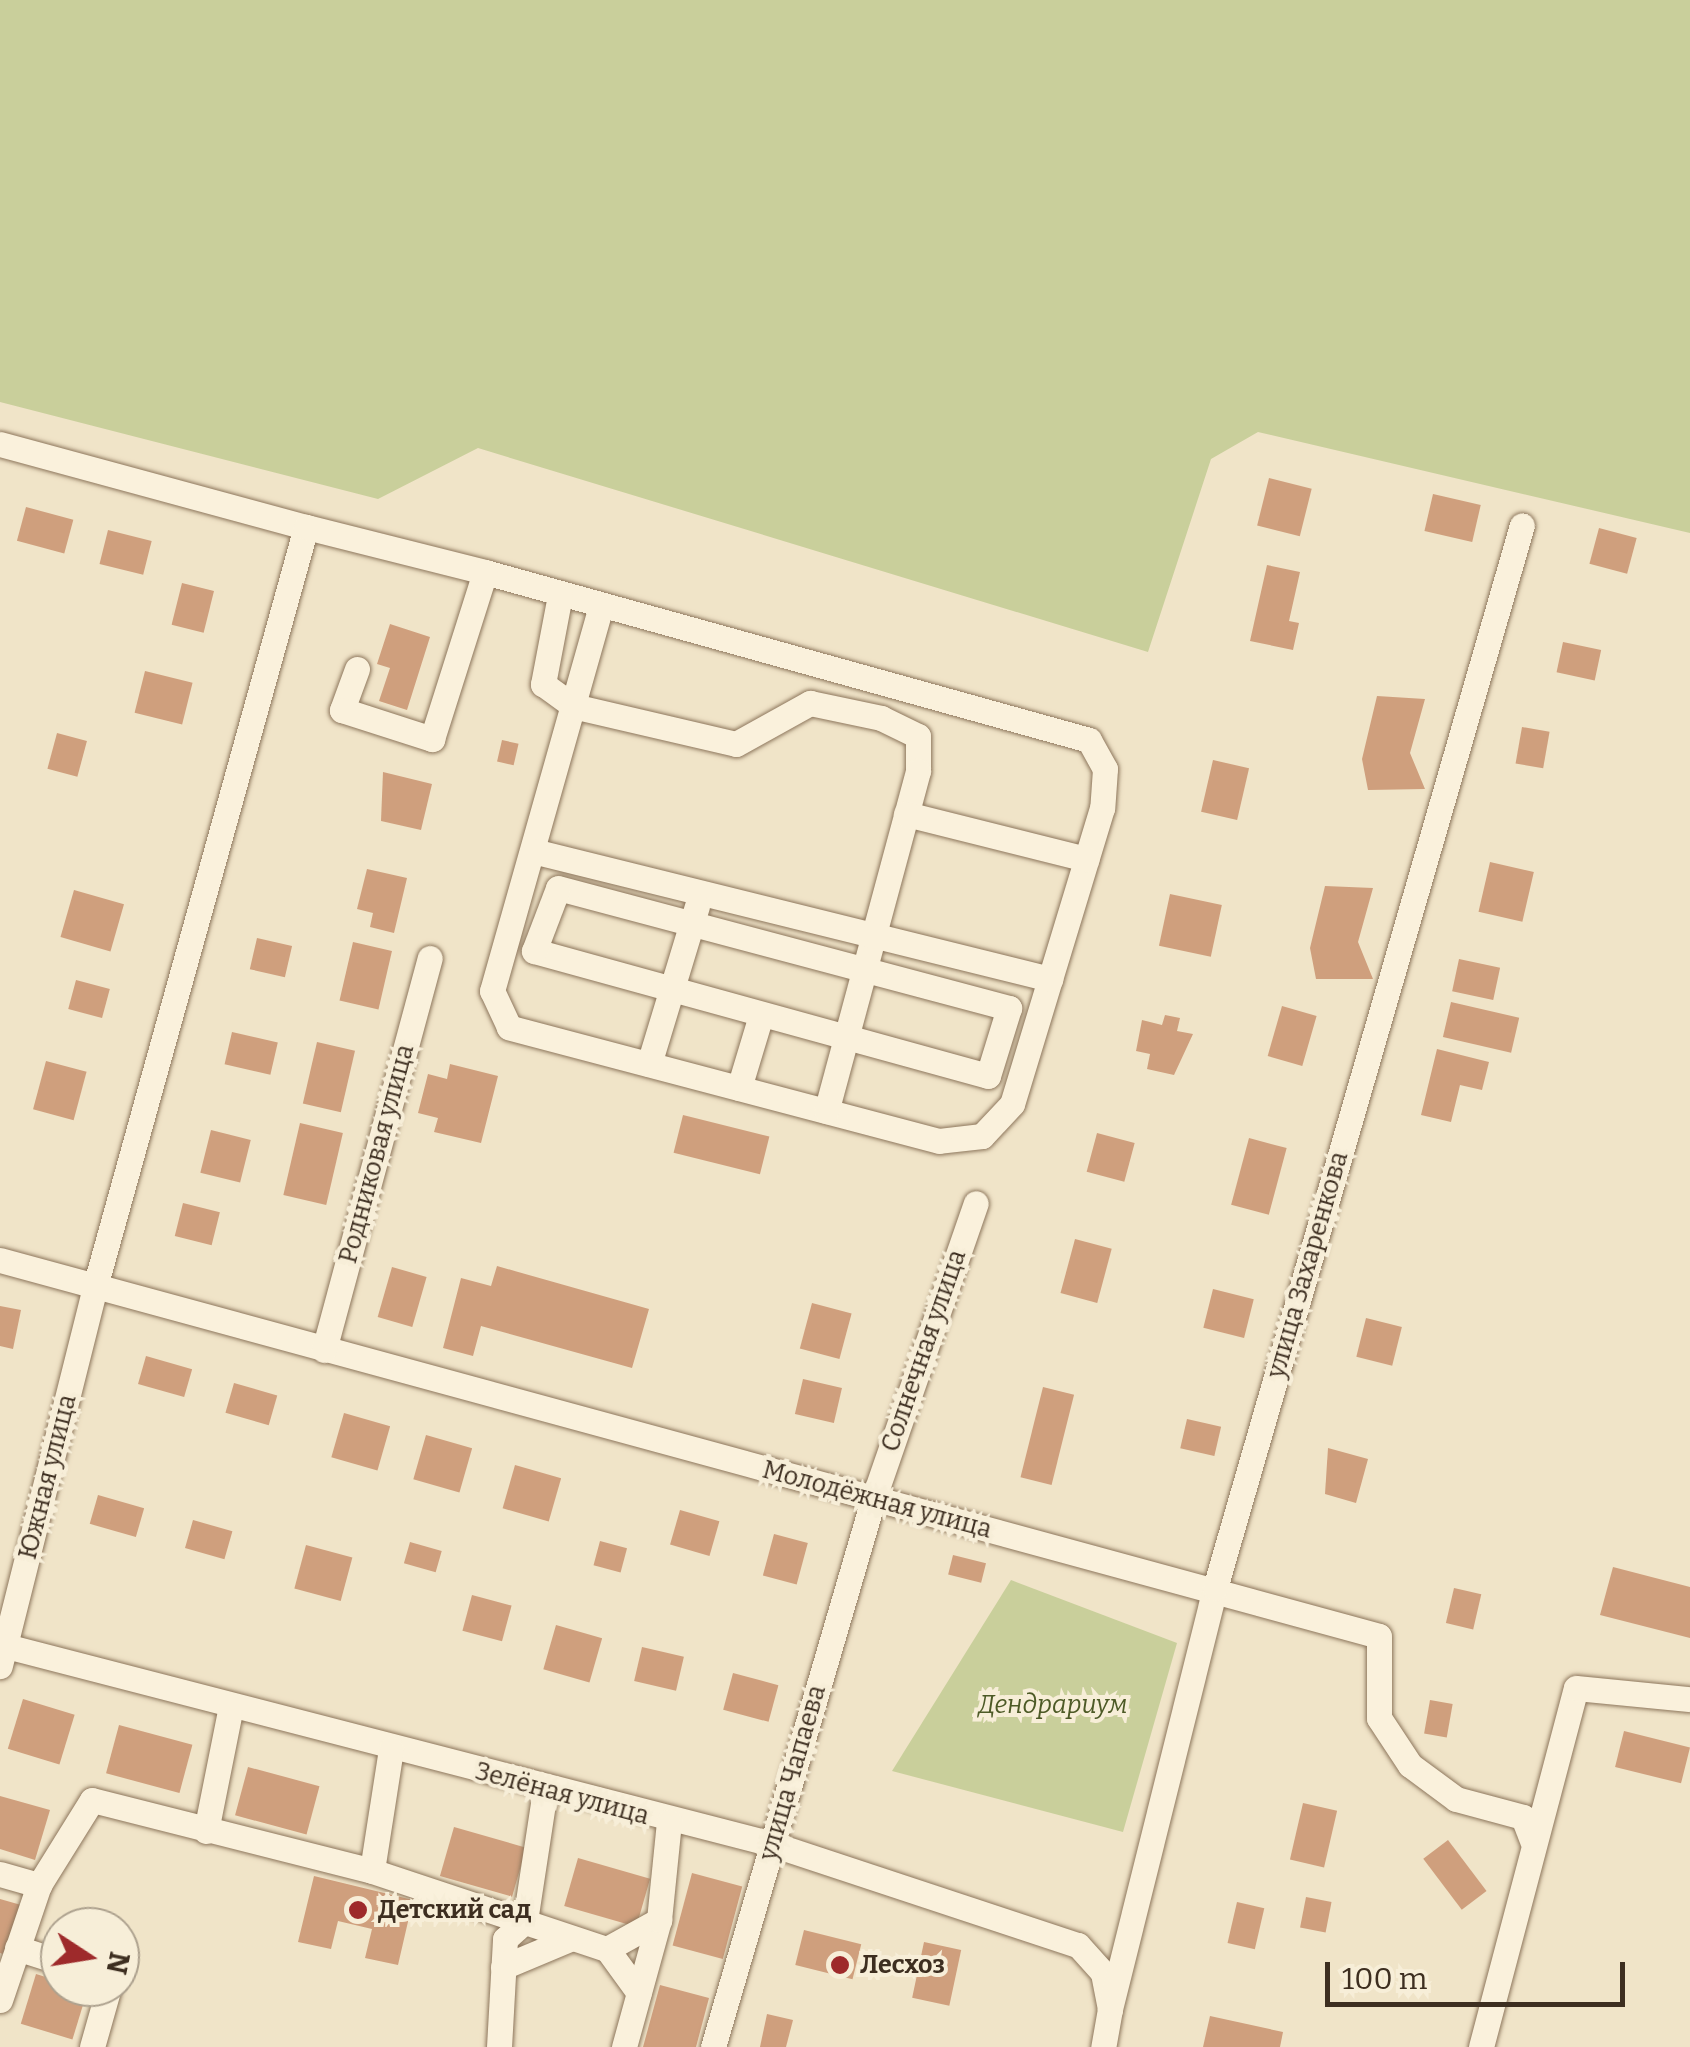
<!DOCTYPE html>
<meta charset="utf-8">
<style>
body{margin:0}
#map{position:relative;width:1690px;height:2047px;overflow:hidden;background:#f0e4c8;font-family:Bitter,serif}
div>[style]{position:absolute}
.green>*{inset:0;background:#c9cf9b}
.building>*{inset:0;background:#cf9f7d;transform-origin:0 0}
.roads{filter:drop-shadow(0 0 2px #8d765c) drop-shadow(0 0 2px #8d765c)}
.minor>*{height:25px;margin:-12.5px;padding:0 12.5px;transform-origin:12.5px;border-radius:12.5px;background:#faf1dc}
.dots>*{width:28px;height:28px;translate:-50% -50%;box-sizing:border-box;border:5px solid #f7eed8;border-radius:50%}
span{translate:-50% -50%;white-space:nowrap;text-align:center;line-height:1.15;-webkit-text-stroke:8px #f7eed8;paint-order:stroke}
.street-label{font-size:25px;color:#3d2e20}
.park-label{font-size:25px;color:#4d5a26;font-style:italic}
.poi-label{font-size:25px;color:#3d2e20;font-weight:700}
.left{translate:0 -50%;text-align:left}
.north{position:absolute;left:40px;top:1907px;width:100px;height:100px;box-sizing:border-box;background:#f7eed8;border:2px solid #ada18e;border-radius:50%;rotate:102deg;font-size:28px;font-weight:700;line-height:40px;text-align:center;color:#3d2e20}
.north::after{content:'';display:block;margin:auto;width:35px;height:45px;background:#9e2a2b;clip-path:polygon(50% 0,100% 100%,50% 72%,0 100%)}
.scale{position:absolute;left:1325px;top:1962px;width:300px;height:45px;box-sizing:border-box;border:5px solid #3d2e20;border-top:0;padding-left:12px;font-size:30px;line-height:35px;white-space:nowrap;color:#3d2e20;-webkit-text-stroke:8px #f7eed8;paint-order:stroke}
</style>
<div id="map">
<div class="green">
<div style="clip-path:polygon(0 0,1690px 0,1690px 533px,1258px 432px,1211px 459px,1148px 652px,478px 448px,378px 499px,0 402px)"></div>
<div style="clip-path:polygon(1011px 1580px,1177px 1643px,1123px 1832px,892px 1771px)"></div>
</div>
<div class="building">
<div style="left:1269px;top:478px;width:44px;height:49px;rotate:14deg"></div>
<div style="left:1433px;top:494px;width:49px;height:38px;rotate:13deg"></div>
<div style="left:26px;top:507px;width:49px;height:35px;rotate:15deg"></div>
<div style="left:1599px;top:528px;width:39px;height:37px;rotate:15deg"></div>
<div style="left:108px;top:530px;width:45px;height:35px;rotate:14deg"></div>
<div style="clip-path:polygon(1267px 565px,1300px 572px,1289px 621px,1299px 623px,1293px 650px,1250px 641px)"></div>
<div style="left:182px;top:583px;width:33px;height:43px;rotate:14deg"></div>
<div style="clip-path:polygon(390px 624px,430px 637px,407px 710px,379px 701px,390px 668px,377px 664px)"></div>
<div style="left:1563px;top:642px;width:39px;height:31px;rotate:12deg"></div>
<div style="left:145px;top:671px;width:49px;height:43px;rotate:14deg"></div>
<div style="clip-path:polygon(1377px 696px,1425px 699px,1410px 753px,1425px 789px,1368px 790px,1362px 759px)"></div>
<div style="left:1522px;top:727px;width:28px;height:37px;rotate:10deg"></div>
<div style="left:57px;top:733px;width:31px;height:37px;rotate:15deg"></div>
<div style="left:502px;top:740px;width:17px;height:22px;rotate:13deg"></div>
<div style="left:1213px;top:760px;width:37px;height:53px;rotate:13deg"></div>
<div style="clip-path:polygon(383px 772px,432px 784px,421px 830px,381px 821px)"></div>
<div style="left:1490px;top:862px;width:45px;height:51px;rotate:13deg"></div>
<div style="clip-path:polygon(367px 869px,407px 878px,394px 933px,370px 927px,373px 913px,357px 909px)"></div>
<div style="clip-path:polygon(1325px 886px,1373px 888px,1358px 942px,1373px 979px,1316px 979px,1310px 948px)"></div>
<div style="left:74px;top:890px;width:52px;height:49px;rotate:16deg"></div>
<div style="left:1170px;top:894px;width:53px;height:53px;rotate:12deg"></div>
<div style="left:257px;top:938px;width:36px;height:32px;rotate:13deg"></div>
<div style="left:353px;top:942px;width:40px;height:60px;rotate:13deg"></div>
<div style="left:1459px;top:959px;width:42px;height:33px;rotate:12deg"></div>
<div style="left:76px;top:980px;width:35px;height:30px;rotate:15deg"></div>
<div style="left:1451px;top:1002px;width:70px;height:36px;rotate:13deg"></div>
<div style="left:1282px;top:1006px;width:36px;height:52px;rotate:16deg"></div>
<div style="clip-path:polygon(1165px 1015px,1180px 1018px,1177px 1031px,1193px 1034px,1174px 1075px,1147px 1069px,1150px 1054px,1136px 1051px,1142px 1020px,1162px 1025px)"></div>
<div style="left:232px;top:1032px;width:47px;height:33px;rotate:13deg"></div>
<div style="left:317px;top:1042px;width:39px;height:63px;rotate:13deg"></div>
<div style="clip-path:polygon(1437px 1049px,1489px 1062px,1482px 1090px,1460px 1085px,1451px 1122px,1421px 1115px)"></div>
<div style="left:46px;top:1061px;width:42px;height:50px;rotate:15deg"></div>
<div style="clip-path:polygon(450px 1064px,498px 1076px,481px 1143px,434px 1132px,438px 1118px,418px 1113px,428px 1074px,447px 1079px)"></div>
<div style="left:683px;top:1115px;width:89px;height:39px;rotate:14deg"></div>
<div style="left:300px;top:1123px;width:44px;height:74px;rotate:13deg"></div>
<div style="left:211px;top:1130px;width:41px;height:44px;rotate:14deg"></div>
<div style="left:1097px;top:1133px;width:39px;height:40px;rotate:15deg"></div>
<div style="left:1249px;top:1138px;width:39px;height:69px;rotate:15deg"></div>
<div style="left:183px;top:1203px;width:38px;height:34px;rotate:14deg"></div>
<div style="left:1075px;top:1239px;width:38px;height:56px;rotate:15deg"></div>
<div style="clip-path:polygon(497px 1266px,649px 1309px,632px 1368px,481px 1326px,473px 1356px,443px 1348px,461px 1278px,491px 1286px)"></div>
<div style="left:392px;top:1267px;width:36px;height:52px;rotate:16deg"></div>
<div style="left:1213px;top:1289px;width:42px;height:40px;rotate:14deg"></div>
<div style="left:812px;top:1303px;width:41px;height:47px;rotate:15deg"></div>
<div style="clip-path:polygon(0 1306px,21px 1310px,13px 1349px,0 1346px)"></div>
<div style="left:1366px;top:1318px;width:37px;height:40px;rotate:14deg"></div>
<div style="left:146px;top:1356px;width:48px;height:29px;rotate:16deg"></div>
<div style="left:803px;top:1379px;width:40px;height:36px;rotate:13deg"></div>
<div style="left:234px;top:1383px;width:45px;height:31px;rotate:16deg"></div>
<div style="left:1043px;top:1387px;width:32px;height:93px;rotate:14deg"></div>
<div style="left:344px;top:1413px;width:48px;height:46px;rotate:16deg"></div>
<div style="left:1187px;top:1419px;width:35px;height:30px;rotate:13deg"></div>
<div style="left:426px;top:1435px;width:48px;height:46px;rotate:16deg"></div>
<div style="clip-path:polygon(1328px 1448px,1368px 1459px,1356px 1503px,1325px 1494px)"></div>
<div style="left:515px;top:1465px;width:48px;height:45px;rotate:16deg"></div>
<div style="left:98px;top:1495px;width:48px;height:30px;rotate:16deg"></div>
<div style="left:680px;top:1510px;width:41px;height:36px;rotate:16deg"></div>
<div style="left:193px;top:1520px;width:41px;height:29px;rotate:16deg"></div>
<div style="left:774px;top:1534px;width:35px;height:43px;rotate:15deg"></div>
<div style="left:600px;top:1541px;width:28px;height:25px;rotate:15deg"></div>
<div style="left:410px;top:1542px;width:33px;height:22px;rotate:16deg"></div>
<div style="left:306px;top:1545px;width:48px;height:45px;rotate:15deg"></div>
<div style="left:953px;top:1555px;width:34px;height:20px;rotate:14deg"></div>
<div style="clip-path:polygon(1613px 1567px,1690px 1587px,1690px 1638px,1600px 1615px)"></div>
<div style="left:1454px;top:1588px;width:28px;height:36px;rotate:13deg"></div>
<div style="left:472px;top:1595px;width:41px;height:37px;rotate:15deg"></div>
<div style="left:556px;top:1625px;width:48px;height:46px;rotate:16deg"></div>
<div style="left:642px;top:1647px;width:43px;height:35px;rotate:13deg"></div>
<div style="left:733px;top:1673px;width:47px;height:38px;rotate:15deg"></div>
<div style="left:23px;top:1699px;width:54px;height:52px;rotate:17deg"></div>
<div style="left:1430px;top:1700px;width:23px;height:34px;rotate:10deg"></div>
<div style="left:119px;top:1725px;width:76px;height:50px;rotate:15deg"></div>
<div style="left:1624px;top:1731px;width:68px;height:37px;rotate:14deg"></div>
<div style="left:248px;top:1767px;width:74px;height:50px;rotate:15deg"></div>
<div style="clip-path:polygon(0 1796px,50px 1810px,35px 1860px,0 1849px)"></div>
<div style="left:1303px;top:1803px;width:35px;height:58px;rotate:13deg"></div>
<div style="left:454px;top:1827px;width:75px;height:51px;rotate:16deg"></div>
<div style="left:1448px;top:1840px;width:64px;height:31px;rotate:53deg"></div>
<div style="left:578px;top:1858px;width:75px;height:50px;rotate:16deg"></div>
<div style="left:692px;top:1873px;width:52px;height:75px;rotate:15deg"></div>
<div style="clip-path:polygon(314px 1876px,413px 1900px,398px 1965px,365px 1958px,372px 1929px,338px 1921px,331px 1949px,298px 1942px)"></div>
<div style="left:1306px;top:1897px;width:26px;height:31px;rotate:11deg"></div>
<div style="clip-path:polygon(0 1899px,21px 1905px,7px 1955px,0 1953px)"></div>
<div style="left:1237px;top:1902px;width:28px;height:42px;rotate:13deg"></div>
<div style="left:804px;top:1930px;width:59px;height:36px;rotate:14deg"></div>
<div style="left:924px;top:1942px;width:38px;height:57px;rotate:12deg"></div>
<div style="left:36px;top:1974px;width:54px;height:52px;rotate:17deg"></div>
<div style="clip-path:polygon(660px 1985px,709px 1998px,696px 2047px,643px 2047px)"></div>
<div style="clip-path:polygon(767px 2014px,793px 2020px,786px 2047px,760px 2047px)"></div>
<div style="clip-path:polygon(1210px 2016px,1283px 2032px,1280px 2047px,1203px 2047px)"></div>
</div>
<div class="roads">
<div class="minor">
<div style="left:0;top:444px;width:317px;rotate:15.2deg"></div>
<div style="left:306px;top:527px;width:789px;rotate:105.52deg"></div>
<div style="left:95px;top:1287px;width:391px;rotate:104.1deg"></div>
<div style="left:306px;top:527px;width:185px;rotate:14.1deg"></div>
<div style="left:485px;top:572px;width:627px;rotate:15.54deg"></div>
<div style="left:1089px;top:740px;width:33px;rotate:61deg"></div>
<div style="left:1105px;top:769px;width:39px;rotate:94deg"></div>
<div style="left:1102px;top:808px;width:309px;rotate:106.9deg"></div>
<div style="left:1012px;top:1104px;width:44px;rotate:133.2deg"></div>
<div style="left:982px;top:1136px;width:43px;rotate:173.4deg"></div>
<div style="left:939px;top:1141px;width:445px;rotate:-165.2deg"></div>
<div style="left:509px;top:1027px;width:40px;rotate:-115deg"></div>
<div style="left:492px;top:991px;width:400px;rotate:-74.2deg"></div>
<div style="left:560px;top:595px;width:91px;rotate:100.8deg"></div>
<div style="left:543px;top:684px;width:37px;rotate:36deg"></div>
<div style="left:573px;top:706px;width:167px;rotate:13.1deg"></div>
<div style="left:736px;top:744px;width:85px;rotate:-29deg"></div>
<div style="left:810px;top:703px;width:73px;rotate:11.9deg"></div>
<div style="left:881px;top:718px;width:41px;rotate:25.9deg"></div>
<div style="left:918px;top:736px;width:35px;rotate:90deg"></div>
<div style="left:918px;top:771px;width:352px;rotate:105.1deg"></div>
<div style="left:357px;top:669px;width:44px;rotate:110.1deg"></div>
<div style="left:342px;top:710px;width:95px;rotate:17.9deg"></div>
<div style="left:432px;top:739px;width:175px;rotate:-72.4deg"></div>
<div style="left:906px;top:814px;width:186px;rotate:14deg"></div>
<div style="left:533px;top:851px;width:533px;rotate:13.91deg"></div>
<div style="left:558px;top:888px;width:467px;rotate:14.9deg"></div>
<div style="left:1009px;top:1008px;width:71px;rotate:107.2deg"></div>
<div style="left:988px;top:1076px;width:471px;rotate:-164.6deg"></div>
<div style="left:534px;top:951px;width:67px;rotate:-69.1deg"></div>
<div style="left:649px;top:1064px;width:165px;rotate:-73.1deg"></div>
<div style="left:739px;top:1088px;width:76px;rotate:-73.2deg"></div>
<div style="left:0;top:1260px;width:1429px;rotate:15.25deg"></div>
<div style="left:1379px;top:1636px;width:82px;rotate:90deg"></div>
<div style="left:1379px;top:1718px;width:56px;rotate:56.6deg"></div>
<div style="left:1410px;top:1765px;width:57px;rotate:36.5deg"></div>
<div style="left:1456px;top:1799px;width:69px;rotate:15deg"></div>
<div style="left:1523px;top:1817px;width:25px;rotate:69deg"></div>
<div style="left:324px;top:1350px;width:406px;rotate:-74.9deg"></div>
<div style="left:6px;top:1646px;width:791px;rotate:14.49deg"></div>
<div style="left:772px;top:1844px;width:322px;rotate:18.3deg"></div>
<div style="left:1078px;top:1945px;width:38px;rotate:48deg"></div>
<div style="left:1103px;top:1973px;width:37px;rotate:79deg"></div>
<div style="left:1110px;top:2009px;width:39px;rotate:100deg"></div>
<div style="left:391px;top:1749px;width:123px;rotate:98.9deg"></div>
<div style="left:372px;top:1871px;width:248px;rotate:18.4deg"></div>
<div style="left:607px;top:1949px;width:60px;rotate:-29.1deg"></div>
<div style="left:206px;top:1831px;width:127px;rotate:-78.7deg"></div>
<div style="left:0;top:1874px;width:41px;rotate:15.8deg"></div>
<div style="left:39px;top:1885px;width:100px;rotate:-58.1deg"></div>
<div style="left:92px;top:1800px;width:289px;rotate:14.2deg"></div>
<div style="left:17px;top:1948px;width:45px;rotate:18deg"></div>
<div style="left:607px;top:1949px;width:54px;rotate:54deg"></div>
<div style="left:503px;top:1967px;width:73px;rotate:-22.7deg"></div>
<div style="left:0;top:2000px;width:121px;rotate:-71.3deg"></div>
<div style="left:1110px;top:2009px;width:434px;rotate:-76deg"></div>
<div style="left:1215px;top:1588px;width:1106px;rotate:-73.89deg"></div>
<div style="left:92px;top:2047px;width:62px;rotate:-74.2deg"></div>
<div style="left:499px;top:2047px;width:108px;rotate:-86.8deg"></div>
<div style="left:505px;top:1939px;width:27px;rotate:-42deg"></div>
<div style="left:525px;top:1921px;width:133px;rotate:-81.3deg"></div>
<div style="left:624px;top:2047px;width:132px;rotate:-74.6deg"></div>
<div style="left:659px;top:1920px;width:99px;rotate:-84.2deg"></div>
<div style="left:713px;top:2047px;width:570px;rotate:-73.7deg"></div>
<div style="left:873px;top:1500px;width:314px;rotate:-70.9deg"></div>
<div style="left:1481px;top:2047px;width:371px;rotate:-75.2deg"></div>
<div style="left:1576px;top:1688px;width:114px;rotate:5.6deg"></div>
</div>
</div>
<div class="dots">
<div style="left:358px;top:1910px;background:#9e2a2b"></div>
<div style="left:840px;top:1965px;background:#9e2a2b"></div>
</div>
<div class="street-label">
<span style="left:377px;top:1154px;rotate:-75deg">Родниковая улица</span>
<span style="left:1308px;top:1265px;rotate:-74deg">улица Захаренкова</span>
<span style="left:924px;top:1351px;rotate:-71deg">Солнечная улица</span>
<span style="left:48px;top:1477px;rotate:-76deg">Южная улица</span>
<span style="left:877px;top:1500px;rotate:15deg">Молодёжная улица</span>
<span style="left:793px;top:1773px;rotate:-74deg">улица Чапаева</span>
<span style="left:562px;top:1794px;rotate:15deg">Зелёная улица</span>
</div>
<div class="park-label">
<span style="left:1053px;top:1705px">Дендрариум</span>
</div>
<div class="poi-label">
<span class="left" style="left:378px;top:1910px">Детский сад</span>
<span class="left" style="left:860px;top:1965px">Лесхоз</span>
</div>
<div class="north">N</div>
<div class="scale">100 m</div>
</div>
